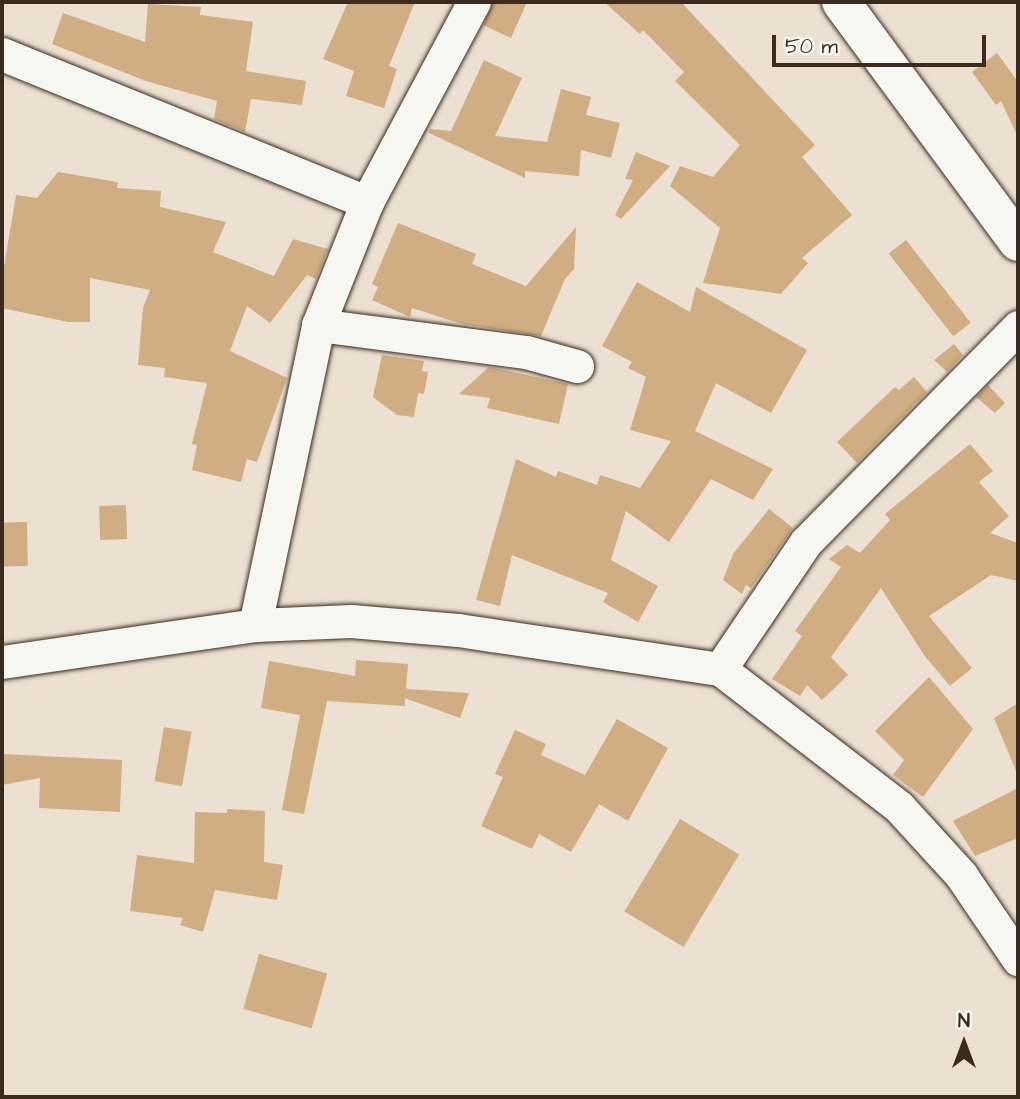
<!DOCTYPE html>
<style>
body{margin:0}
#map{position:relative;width:1020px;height:1099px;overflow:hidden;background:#ebe0d1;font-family:"Architects Daughter",sans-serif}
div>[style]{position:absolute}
.building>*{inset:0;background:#d1ad83;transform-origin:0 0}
.roads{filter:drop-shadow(0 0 2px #3b2a1e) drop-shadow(0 0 2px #3b2a1e)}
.street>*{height:33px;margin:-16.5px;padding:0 16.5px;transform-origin:16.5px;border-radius:16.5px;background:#f6f6f2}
.secondary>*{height:38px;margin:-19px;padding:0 19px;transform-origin:19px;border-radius:19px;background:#f6f6f2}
span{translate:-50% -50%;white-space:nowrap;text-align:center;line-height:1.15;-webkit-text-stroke:7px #f6f6f2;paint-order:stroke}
.frame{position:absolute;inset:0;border:4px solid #3b2a1e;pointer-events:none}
.north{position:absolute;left:929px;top:1008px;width:70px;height:70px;-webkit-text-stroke:5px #f6f6f2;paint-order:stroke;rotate:0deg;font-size:19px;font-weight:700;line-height:28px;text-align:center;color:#3b2a1e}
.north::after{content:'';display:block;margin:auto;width:24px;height:32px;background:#3b2a1e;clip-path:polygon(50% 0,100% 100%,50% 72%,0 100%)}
.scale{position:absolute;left:772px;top:35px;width:214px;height:32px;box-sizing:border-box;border:4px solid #3b2a1e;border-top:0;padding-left:9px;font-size:21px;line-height:24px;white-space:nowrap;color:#3b2a1e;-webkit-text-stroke:5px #f6f6f2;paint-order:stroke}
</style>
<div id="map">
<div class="building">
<div style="clip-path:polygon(348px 2px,415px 2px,389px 66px,397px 69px,384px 108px,346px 96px,354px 71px,323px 59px)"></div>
<div style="clip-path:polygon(493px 2px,527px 2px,511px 38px,483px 25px)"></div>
<div style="clip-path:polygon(604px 2px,681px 2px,815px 145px,802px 157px,852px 215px,802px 258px,808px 263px,781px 294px,703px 283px,720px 228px,670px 186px,680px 166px,713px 177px,740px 145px,675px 81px,684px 72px,643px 30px,640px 34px)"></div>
<div style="clip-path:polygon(148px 4px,201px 7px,200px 15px,253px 22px,246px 71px,306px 81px,302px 105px,251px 99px,245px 132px,214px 119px,217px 101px,146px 81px,52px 44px,63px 13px,145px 42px)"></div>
<div style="clip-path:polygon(997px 53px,1018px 82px,1018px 137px,1001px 101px,996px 105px,972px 72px)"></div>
<div style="clip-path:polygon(484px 60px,522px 78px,495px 136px,547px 142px,561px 89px,591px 97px,586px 115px,620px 123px,611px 158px,581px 150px,579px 176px,525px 171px,525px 178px,429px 133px,430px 129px,451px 131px)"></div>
<div style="clip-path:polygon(636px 152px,670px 166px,621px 219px,615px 215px,633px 180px,625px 179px)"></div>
<div style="clip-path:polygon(58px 172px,118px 182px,117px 188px,161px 191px,160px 207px,226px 222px,213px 252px,274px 276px,293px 239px,328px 249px,316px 279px,307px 275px,270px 323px,247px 306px,230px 351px,287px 378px,257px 462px,247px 459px,241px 482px,192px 470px,197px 445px,192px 444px,207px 383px,164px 377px,165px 368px,138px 365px,143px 308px,150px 290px,90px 278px,90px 322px,68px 322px,2px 308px,2px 278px,16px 195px,37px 198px)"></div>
<div style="clip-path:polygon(398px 223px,476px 254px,472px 264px,526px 286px,576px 227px,574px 269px,565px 279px,541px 336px,462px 324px,412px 308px,410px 317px,372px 300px,378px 287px,372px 284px)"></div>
<div style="left:906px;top:240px;width:105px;height:22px;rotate:52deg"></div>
<div style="clip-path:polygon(637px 282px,690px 312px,696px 287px,807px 350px,771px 413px,716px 383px,695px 431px,773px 469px,753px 500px,711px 479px,669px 542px,626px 511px,611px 560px,658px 586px,638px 622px,603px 602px,608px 593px,512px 555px,500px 606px,476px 600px,516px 459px,556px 477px,558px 471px,597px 485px,600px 475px,640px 488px,671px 441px,630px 430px,646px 377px,628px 368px,632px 362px,602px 346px)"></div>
<div style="clip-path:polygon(954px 344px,963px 355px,947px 372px,934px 360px)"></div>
<div style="clip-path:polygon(382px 355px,424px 361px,422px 371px,428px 372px,424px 394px,418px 393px,414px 417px,397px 415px,373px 397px)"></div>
<div style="clip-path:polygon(489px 367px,568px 384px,559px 424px,487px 408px,490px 398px,459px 394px)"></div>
<div style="clip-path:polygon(914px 377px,927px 392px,857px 463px,837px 442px,895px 387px,899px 390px)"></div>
<div style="clip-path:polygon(988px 385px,1005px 403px,995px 413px,976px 397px)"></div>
<div style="clip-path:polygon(970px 444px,993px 471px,979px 482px,1009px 516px,990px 533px,1018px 543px,1018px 581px,991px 575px,929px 616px,972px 668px,950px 686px,924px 655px,881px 588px,831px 657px,848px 675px,822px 700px,807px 685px,800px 696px,772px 679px,802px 636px,795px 631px,841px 567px,829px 559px,847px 545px,860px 553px,890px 520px,885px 514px)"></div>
<div style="left:126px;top:505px;width:34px;height:27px;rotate:88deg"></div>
<div style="clip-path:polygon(769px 509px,793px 528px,751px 588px,746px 585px,742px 594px,723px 580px,733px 554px)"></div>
<div style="left:27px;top:522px;width:44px;height:25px;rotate:89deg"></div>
<div style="clip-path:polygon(356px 660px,408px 664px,406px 689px,469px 693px,460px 718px,405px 698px,405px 706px,327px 701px,304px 814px,282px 810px,300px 715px,261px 708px,269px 661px,355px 676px)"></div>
<div style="clip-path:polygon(929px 677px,973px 729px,923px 797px,893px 775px,904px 760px,875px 731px)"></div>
<div style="clip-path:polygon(1018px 703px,1018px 776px,994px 718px)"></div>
<div style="clip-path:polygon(617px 719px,668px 748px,628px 821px,599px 804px,571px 852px,539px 834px,532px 849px,481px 826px,503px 777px,495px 774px,515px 730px,546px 744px,541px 755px,585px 775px)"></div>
<div style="left:164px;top:727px;width:28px;height:55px;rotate:10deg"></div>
<div style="clip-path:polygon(2px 754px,122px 760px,120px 812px,39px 808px,40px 778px,2px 785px)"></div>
<div style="clip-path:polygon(1018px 788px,1018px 838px,975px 856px,953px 821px)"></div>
<div style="clip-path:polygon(227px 809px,265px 811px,264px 862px,283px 865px,277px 900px,215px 890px,203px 932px,180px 925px,183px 918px,130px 911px,137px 855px,194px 863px,195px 812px,227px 813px)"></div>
<div style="left:680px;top:819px;width:69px;height:108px;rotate:31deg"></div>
<div style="left:259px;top:954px;width:71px;height:57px;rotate:16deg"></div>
</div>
<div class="roads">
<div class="street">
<div style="left:2px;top:54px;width:394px;rotate:22.1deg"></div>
<div style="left:318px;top:325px;width:210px;rotate:7.4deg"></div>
<div style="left:526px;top:352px;width:53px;rotate:15.4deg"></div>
<div style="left:255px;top:625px;width:307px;rotate:-78.1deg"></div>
<div style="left:318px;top:325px;width:132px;rotate:-68.3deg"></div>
<div style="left:367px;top:202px;width:227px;rotate:-61.9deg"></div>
<div style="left:2px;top:662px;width:256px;rotate:-8.3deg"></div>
<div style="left:255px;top:625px;width:96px;rotate:-2.4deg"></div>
<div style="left:351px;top:621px;width:107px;rotate:4.8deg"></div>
<div style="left:458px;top:630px;width:265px;rotate:8.5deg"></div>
<div style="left:720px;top:669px;width:153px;rotate:-55.9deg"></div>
<div style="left:806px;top:542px;width:302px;rotate:-45.4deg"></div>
<div style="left:720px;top:669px;width:226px;rotate:37.6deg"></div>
<div style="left:899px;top:807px;width:92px;rotate:47.6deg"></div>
<div style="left:961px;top:875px;width:102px;rotate:55.8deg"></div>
</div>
<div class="secondary">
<div style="left:841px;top:2px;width:298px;rotate:53.6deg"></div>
</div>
</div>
<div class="frame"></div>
<div class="north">N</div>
<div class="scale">50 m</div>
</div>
